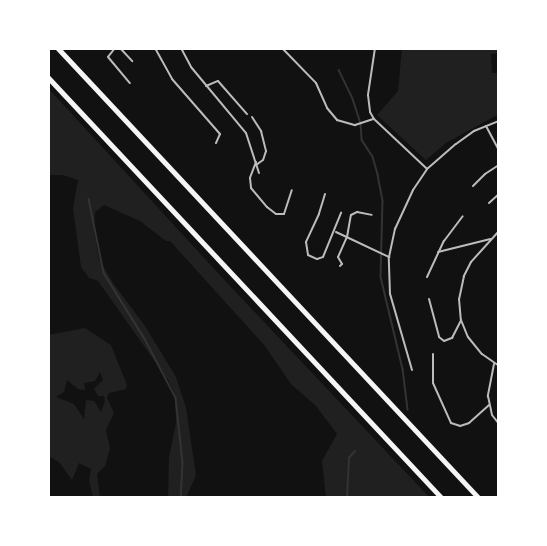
<!DOCTYPE html>
<style>
body{margin:0}
#map{position:relative;width:547px;height:546px;overflow:hidden;background:#111;font-family:Cabin,sans-serif}
div>[style]{position:absolute}
.green>*{inset:0;background:#202020}
.stream>*{height:1.5px;margin:-0.75px;padding:0 0.75px;transform-origin:0.75px;border-radius:0.75px;background:#333}
.minor>*{height:2px;margin:-1px;padding:0 1px;transform-origin:1px;border-radius:1px;background:#bcbcbc}
.motorway>*{height:4.5px;margin:-2.25px;padding:0 2.25px;transform-origin:2.25px;border-radius:2.25px;background:#f5f5f5}
span{translate:-50% -50%;white-space:nowrap;text-align:center;line-height:1.15;-webkit-text-stroke:4.5px #fff;paint-order:stroke}
.frame{position:absolute;inset:0;border:50px solid #fff;pointer-events:none}
</style>
<div id="map">
<div class="green">
<div style="clip-path:polygon(402px 48px,498px 48px,498px 53px,491px 54px,492px 73px,499px 73px,499px 114px,446px 143px,426px 160px,377px 115px,398px 91px)"></div>
<div style="clip-path:polygon(48px 88px,217px 272px,430px 498px,326px 498px,322px 461px,337px 434px,316px 406px,291px 384px,265px 346px,170px 241px,166px 241px,140px 221px,104px 205px,95px 212px,94px 232px,99px 259px,113px 283px,145px 326px,176px 377px,186px 408px,196px 475px,186px 498px,168px 498px,169px 457px,176px 423px,175px 394px,168px 380px,98px 281px,89px 278px,81px 267px,73px 208px,78px 180px,63px 175px,48px 175px)"></div>
<div style="clip-path:polygon(evenodd,85px 328px,111px 345px,127px 385px,126px 389px,109px 393px,107px 398px,114px 413px,106px 430px,110px 448px,105px 466px,97px 474px,100px 498px,93px 498px,89px 480px,91px 469px,79px 463px,72px 480px,59px 462px,48px 456px,48px 335px,85px 328px,100px 372px,103px 380px,94px 389px,98px 396px,104px 396px,105px 401px,101px 412px,94px 401px,86px 400px,84px 419px,74px 404px,56px 397px,64px 392px,67px 380px,78px 389px,85px 390px,84px 383px,95px 381px,100px 372px)"></div>
</div>
<div class="stream">
<div style="left:339px;top:70px;width:32px;rotate:64deg"></div>
<div style="left:353px;top:99px;width:26px;rotate:72deg"></div>
<div style="left:361px;top:124px;width:16px;rotate:86deg"></div>
<div style="left:362px;top:140px;width:20px;rotate:57deg"></div>
<div style="left:373px;top:157px;width:19px;rotate:74deg"></div>
<div style="left:378px;top:175px;width:26px;rotate:79deg"></div>
<div style="left:383px;top:201px;width:76px;rotate:91.5deg"></div>
<div style="left:381px;top:277px;width:95px;rotate:76.6deg"></div>
<div style="left:403px;top:369px;width:41px;rotate:83deg"></div>
<div style="left:89px;top:199px;width:76px;rotate:78.5deg"></div>
<div style="left:104px;top:273px;width:78px;rotate:58.2deg"></div>
<div style="left:145px;top:339px;width:67px;rotate:62.3deg"></div>
<div style="left:176px;top:398px;width:65px;rotate:83.9deg"></div>
<div style="left:183px;top:463px;width:35px;rotate:93deg"></div>
<div style="left:347px;top:498px;width:40px;rotate:-87.1deg"></div>
<div style="left:349px;top:458px;width:9px;rotate:-49deg"></div>
</div>
<div class="minor">
<div style="left:115px;top:48px;width:11px;rotate:128deg"></div>
<div style="left:108px;top:57px;width:34px;rotate:50deg"></div>
<div style="left:120px;top:48px;width:18px;rotate:47deg"></div>
<div style="left:155px;top:48px;width:35px;rotate:61deg"></div>
<div style="left:172px;top:79px;width:73px;rotate:48.9deg"></div>
<div style="left:220px;top:134px;width:10px;rotate:114deg"></div>
<div style="left:181px;top:48px;width:21px;rotate:62deg"></div>
<div style="left:191px;top:67px;width:86px;rotate:50.2deg"></div>
<div style="left:246px;top:133px;width:42px;rotate:72deg"></div>
<div style="left:282px;top:48px;width:49px;rotate:45.8deg"></div>
<div style="left:316px;top:83px;width:27px;rotate:66deg"></div>
<div style="left:327px;top:108px;width:16px;rotate:50deg"></div>
<div style="left:337px;top:120px;width:19px;rotate:16deg"></div>
<div style="left:355px;top:125px;width:20px;rotate:-18deg"></div>
<div style="left:375px;top:48px;width:48px;rotate:98.5deg"></div>
<div style="left:368px;top:95px;width:17px;rotate:83deg"></div>
<div style="left:370px;top:112px;width:8px;rotate:60deg"></div>
<div style="left:374px;top:119px;width:73px;rotate:43.3deg"></div>
<div style="left:206px;top:86px;width:13px;rotate:-23deg"></div>
<div style="left:218px;top:81px;width:44px;rotate:48.7deg"></div>
<div style="left:252px;top:117px;width:17px;rotate:57deg"></div>
<div style="left:261px;top:131px;width:21px;rotate:76deg"></div>
<div style="left:266px;top:151px;width:9px;rotate:108deg"></div>
<div style="left:263px;top:160px;width:9px;rotate:144deg"></div>
<div style="left:486px;top:126px;width:27px;rotate:62deg"></div>
<div style="left:256px;top:162px;width:17px;rotate:111deg"></div>
<div style="left:250px;top:178px;width:10px;rotate:84deg"></div>
<div style="left:251px;top:188px;width:25px;rotate:50deg"></div>
<div style="left:267px;top:207px;width:11px;rotate:38deg"></div>
<div style="left:276px;top:214px;width:8px"></div>
<div style="left:284px;top:214px;width:25px;rotate:-72deg"></div>
<div style="left:473px;top:186px;width:17px;rotate:-45deg"></div>
<div style="left:485px;top:174px;width:17px;rotate:-33deg"></div>
<div style="left:325px;top:194px;width:21px;rotate:107deg"></div>
<div style="left:319px;top:214px;width:31px;rotate:115deg"></div>
<div style="left:306px;top:242px;width:13px;rotate:81deg"></div>
<div style="left:308px;top:255px;width:10px;rotate:24deg"></div>
<div style="left:317px;top:259px;width:6px;rotate:-18deg"></div>
<div style="left:323px;top:257px;width:48px;rotate:-67.8deg"></div>
<div style="left:489px;top:203px;width:13px;rotate:-42deg"></div>
<div style="left:499px;top:231px;width:42px;rotate:132.1deg"></div>
<div style="left:471px;top:262px;width:16px;rotate:117deg"></div>
<div style="left:464px;top:276px;width:24px;rotate:102deg"></div>
<div style="left:459px;top:299px;width:21px;rotate:85deg"></div>
<div style="left:461px;top:320px;width:18px;rotate:68deg"></div>
<div style="left:468px;top:337px;width:22px;rotate:51deg"></div>
<div style="left:482px;top:354px;width:21px;rotate:35deg"></div>
<div style="left:336px;top:232px;width:59px;rotate:25.3deg"></div>
<div style="left:438px;top:252px;width:54px;rotate:-14deg"></div>
<div style="left:340px;top:266px;width:3px;rotate:-45deg"></div>
<div style="left:342px;top:264px;width:8px;rotate:-120deg"></div>
<div style="left:338px;top:257px;width:22px;rotate:-66deg"></div>
<div style="left:347px;top:237px;width:22px;rotate:-80deg"></div>
<div style="left:351px;top:215px;width:7px;rotate:-27deg"></div>
<div style="left:357px;top:212px;width:15px;rotate:11deg"></div>
<div style="left:427px;top:277px;width:40px;rotate:-65deg"></div>
<div style="left:444px;top:241px;width:31px;rotate:-53deg"></div>
<div style="left:429px;top:299px;width:39px;rotate:75deg"></div>
<div style="left:439px;top:337px;width:6px;rotate:39deg"></div>
<div style="left:444px;top:341px;width:9px;rotate:-21deg"></div>
<div style="left:452px;top:338px;width:20px;rotate:-63deg"></div>
<div style="left:433px;top:354px;width:29px;rotate:90deg"></div>
<div style="left:433px;top:383px;width:44px;rotate:65.8deg"></div>
<div style="left:451px;top:423px;width:9px;rotate:18deg"></div>
<div style="left:460px;top:426px;width:9px;rotate:-18deg"></div>
<div style="left:469px;top:423px;width:27px;rotate:-42deg"></div>
<div style="left:494px;top:364px;width:33px;rotate:101deg"></div>
<div style="left:488px;top:396px;width:19px;rotate:78deg"></div>
<div style="left:492px;top:415px;width:11px;rotate:52deg"></div>
<div style="left:412px;top:370px;width:79px;rotate:-106.1deg"></div>
<div style="left:390px;top:294px;width:37px;rotate:-92deg"></div>
<div style="left:389px;top:257px;width:29px;rotate:-78deg"></div>
<div style="left:395px;top:229px;width:43px;rotate:-65.2deg"></div>
<div style="left:413px;top:190px;width:25px;rotate:-56deg"></div>
<div style="left:427px;top:169px;width:38px;rotate:-41deg"></div>
<div style="left:456px;top:144px;width:22px;rotate:-36deg"></div>
<div style="left:474px;top:131px;width:27px;rotate:-22deg"></div>
</div>
<div class="motorway">
<div style="left:58px;top:48px;width:616px;rotate:46.91deg"></div>
<div style="left:48px;top:77px;width:577px;rotate:46.9deg"></div>
</div>
<div class="frame"></div>
</div>
